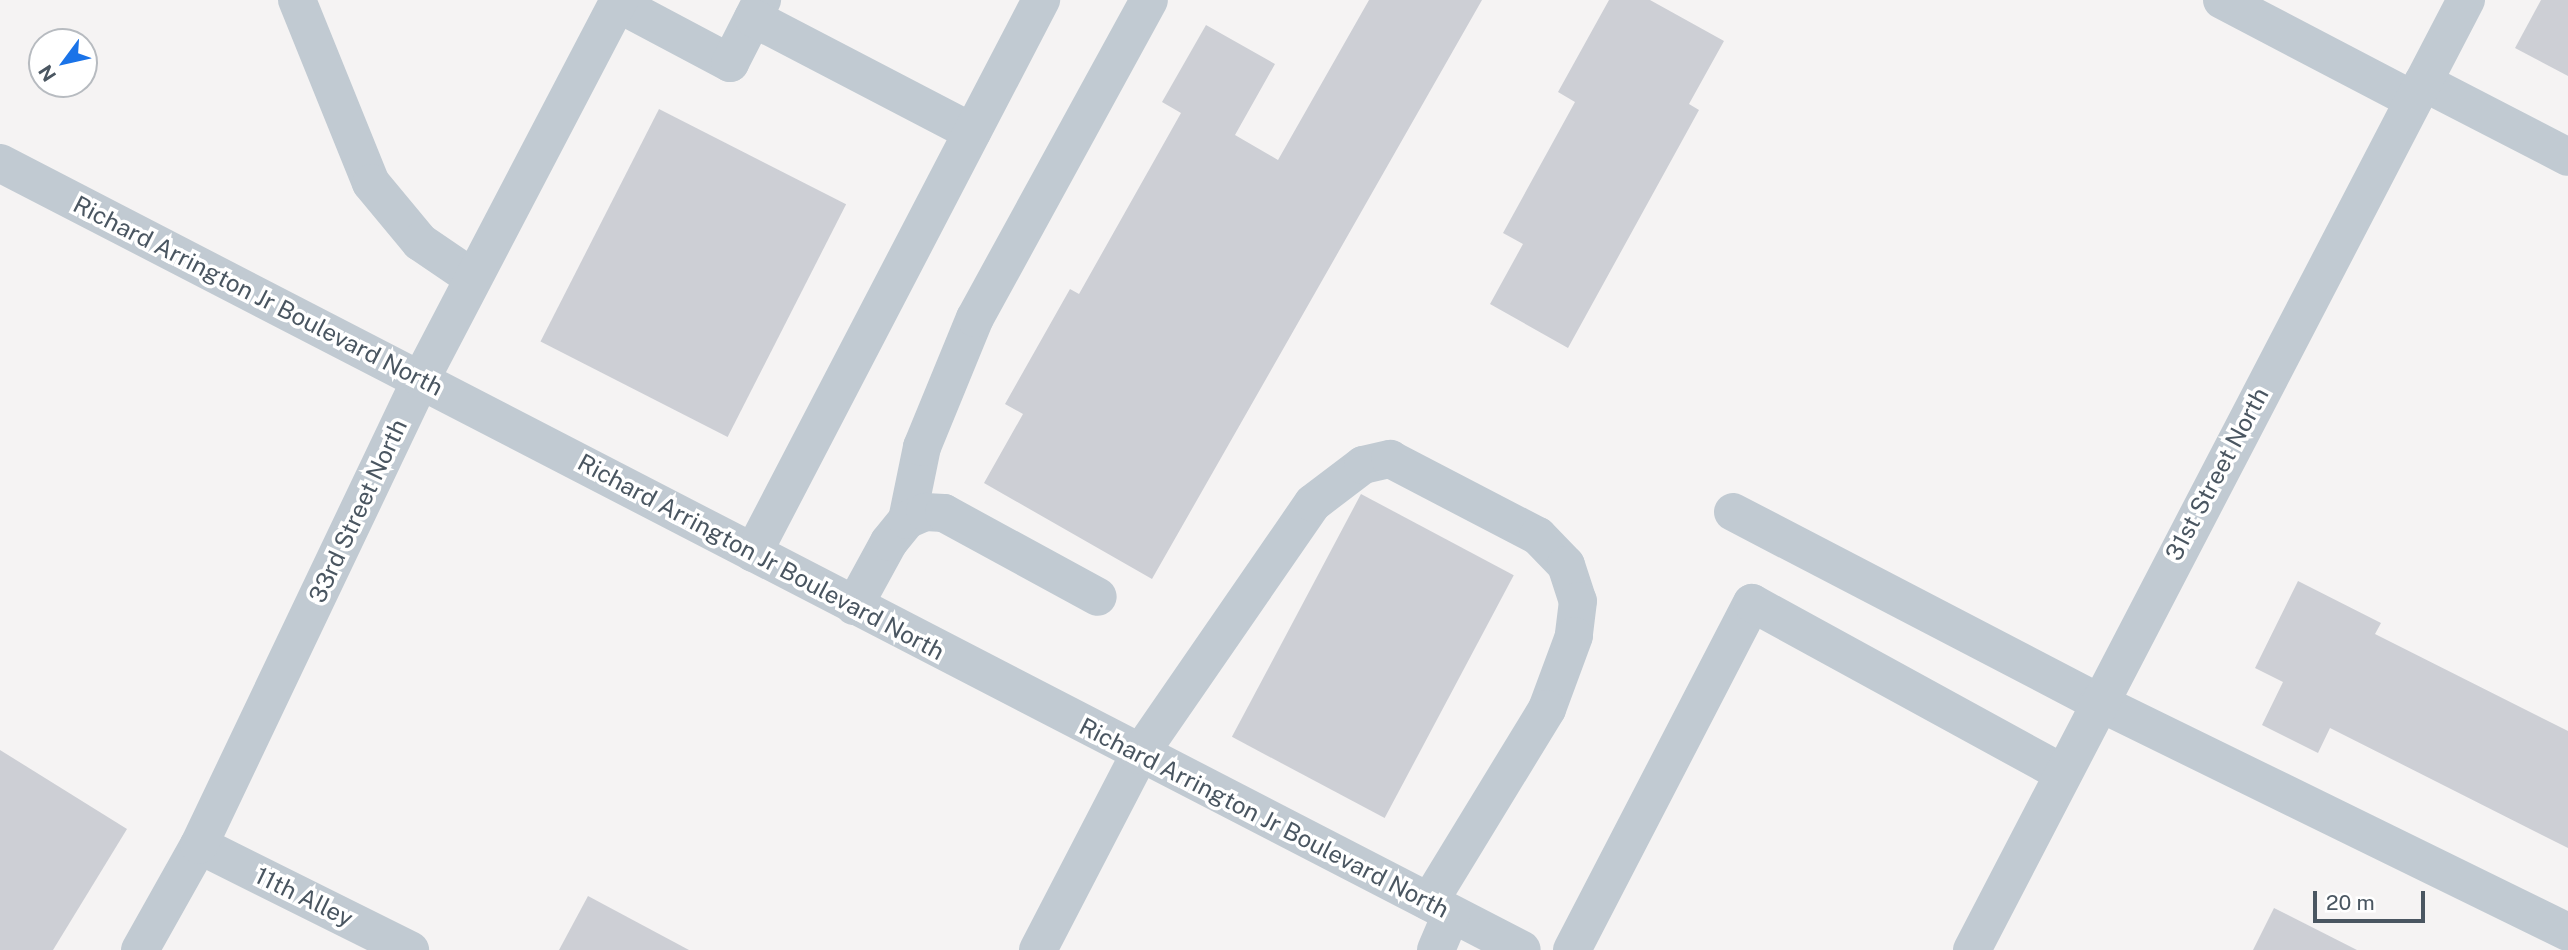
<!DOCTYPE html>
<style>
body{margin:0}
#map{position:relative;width:2568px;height:950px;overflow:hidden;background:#f5f3f3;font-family:"Public Sans",sans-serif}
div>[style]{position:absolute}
.building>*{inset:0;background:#cdcfd5;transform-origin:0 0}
.minor>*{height:38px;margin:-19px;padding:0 19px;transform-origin:19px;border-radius:19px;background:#c1cad2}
span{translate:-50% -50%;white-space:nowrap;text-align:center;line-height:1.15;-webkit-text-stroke:7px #fff;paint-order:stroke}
.street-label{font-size:24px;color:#4a5661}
.north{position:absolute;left:28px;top:28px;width:70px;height:70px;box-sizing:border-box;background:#fff;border:2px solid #b7bbc0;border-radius:50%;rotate:237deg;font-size:19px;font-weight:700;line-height:28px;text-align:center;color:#4a5661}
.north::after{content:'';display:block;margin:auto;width:24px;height:32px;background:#1a73e8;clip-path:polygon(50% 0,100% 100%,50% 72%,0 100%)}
.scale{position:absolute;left:2313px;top:891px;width:112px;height:32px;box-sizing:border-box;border:4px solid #4a5661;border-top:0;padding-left:9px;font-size:21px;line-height:24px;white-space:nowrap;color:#4a5661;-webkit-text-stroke:5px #fff;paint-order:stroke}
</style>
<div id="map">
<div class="building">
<div style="clip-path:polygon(1369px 0,1482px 0,1152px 579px,984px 483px,1023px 414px,1005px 404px,1070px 289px,1079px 294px,1181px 113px,1162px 102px,1206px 25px,1275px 64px,1235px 135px,1278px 160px)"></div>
<div style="clip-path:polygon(1609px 0,1650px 0,1724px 41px,1689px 104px,1699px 110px,1568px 348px,1490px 304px,1523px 244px,1503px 233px,1575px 102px,1558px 92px)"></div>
<div style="clip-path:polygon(2541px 0,2568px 0,2568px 76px,2515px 48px)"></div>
<div style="left:659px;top:109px;width:210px;height:261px;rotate:27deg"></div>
<div style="left:1361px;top:494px;width:173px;height:275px;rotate:28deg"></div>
<div style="clip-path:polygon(2298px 581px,2381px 623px,2375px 634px,2568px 731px,2568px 848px,2330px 728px,2318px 753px,2262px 725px,2283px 682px,2255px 668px)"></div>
<div style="clip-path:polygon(0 750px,127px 829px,53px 950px,0 950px)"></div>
<div style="clip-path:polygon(588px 896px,689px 950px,559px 950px)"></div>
<div style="clip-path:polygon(2274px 908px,2357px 950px,2253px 950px)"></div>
</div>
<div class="minor">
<div style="left:297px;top:0;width:197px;rotate:68deg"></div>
<div style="left:371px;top:183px;width:77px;rotate:50.3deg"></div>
<div style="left:420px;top:242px;width:64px;rotate:34.2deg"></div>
<div style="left:2222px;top:0;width:216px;rotate:27.6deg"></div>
<div style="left:617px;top:3px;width:128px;rotate:28deg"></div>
<div style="left:730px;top:63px;width:71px;rotate:-63.1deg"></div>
<div style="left:753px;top:18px;width:247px;rotate:27.5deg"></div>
<div style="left:2423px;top:82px;width:163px;rotate:27.3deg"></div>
<div style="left:0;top:163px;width:1713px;rotate:27.34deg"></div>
<div style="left:1733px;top:512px;width:411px;rotate:27.5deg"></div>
<div style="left:2098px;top:702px;width:523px;rotate:26.08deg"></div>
<div style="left:907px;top:520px;width:75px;rotate:-78.4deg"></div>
<div style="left:922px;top:447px;width:139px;rotate:-67.7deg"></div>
<div style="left:975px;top:318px;width:362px;rotate:-61.3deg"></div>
<div style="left:753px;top:553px;width:624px;rotate:-62.49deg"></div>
<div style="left:854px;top:606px;width:73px;rotate:-61.3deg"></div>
<div style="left:889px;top:542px;width:28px;rotate:-51deg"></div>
<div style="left:907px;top:520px;width:20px;rotate:-24deg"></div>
<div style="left:925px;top:512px;width:19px;rotate:3deg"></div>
<div style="left:944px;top:513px;width:175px;rotate:28.6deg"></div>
<div style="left:199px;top:845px;width:236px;rotate:26.5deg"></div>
<div style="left:140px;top:950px;width:120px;rotate:-60.7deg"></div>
<div style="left:199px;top:845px;width:516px;rotate:-64.53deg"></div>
<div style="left:421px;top:379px;width:428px;rotate:-62.4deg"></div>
<div style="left:1038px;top:950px;width:220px;rotate:-62.6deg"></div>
<div style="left:1139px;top:755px;width:306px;rotate:-55.4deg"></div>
<div style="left:1313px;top:503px;width:63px;rotate:-37.2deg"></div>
<div style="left:1363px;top:465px;width:28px;rotate:-13deg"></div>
<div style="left:1390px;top:459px;width:167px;rotate:27.5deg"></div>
<div style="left:1538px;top:536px;width:40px;rotate:46deg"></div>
<div style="left:1566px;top:565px;width:38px;rotate:72deg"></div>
<div style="left:1578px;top:601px;width:35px;rotate:97deg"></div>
<div style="left:1574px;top:636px;width:78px;rotate:110.3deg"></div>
<div style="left:1547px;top:709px;width:226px;rotate:121.4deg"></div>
<div style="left:1436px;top:950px;width:39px;rotate:-67deg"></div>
<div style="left:1572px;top:950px;width:391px;rotate:-62.6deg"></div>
<div style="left:1752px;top:603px;width:354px;rotate:28.7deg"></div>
<div style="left:1972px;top:950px;width:1071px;rotate:-62.53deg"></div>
</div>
<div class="street-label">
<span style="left:258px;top:296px;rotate:27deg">Richard Arrington Jr Boulevard North</span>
<span style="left:2217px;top:474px;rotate:-62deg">31st Street North</span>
<span style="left:358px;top:511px;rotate:-65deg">33rd Street North</span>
<span style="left:761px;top:557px;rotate:28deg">Richard Arrington Jr Boulevard North</span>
<span style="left:1264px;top:818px;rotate:27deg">Richard Arrington Jr Boulevard North</span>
<span style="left:304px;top:897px;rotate:26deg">11th Alley</span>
</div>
<div class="north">N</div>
<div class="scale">20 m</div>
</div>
